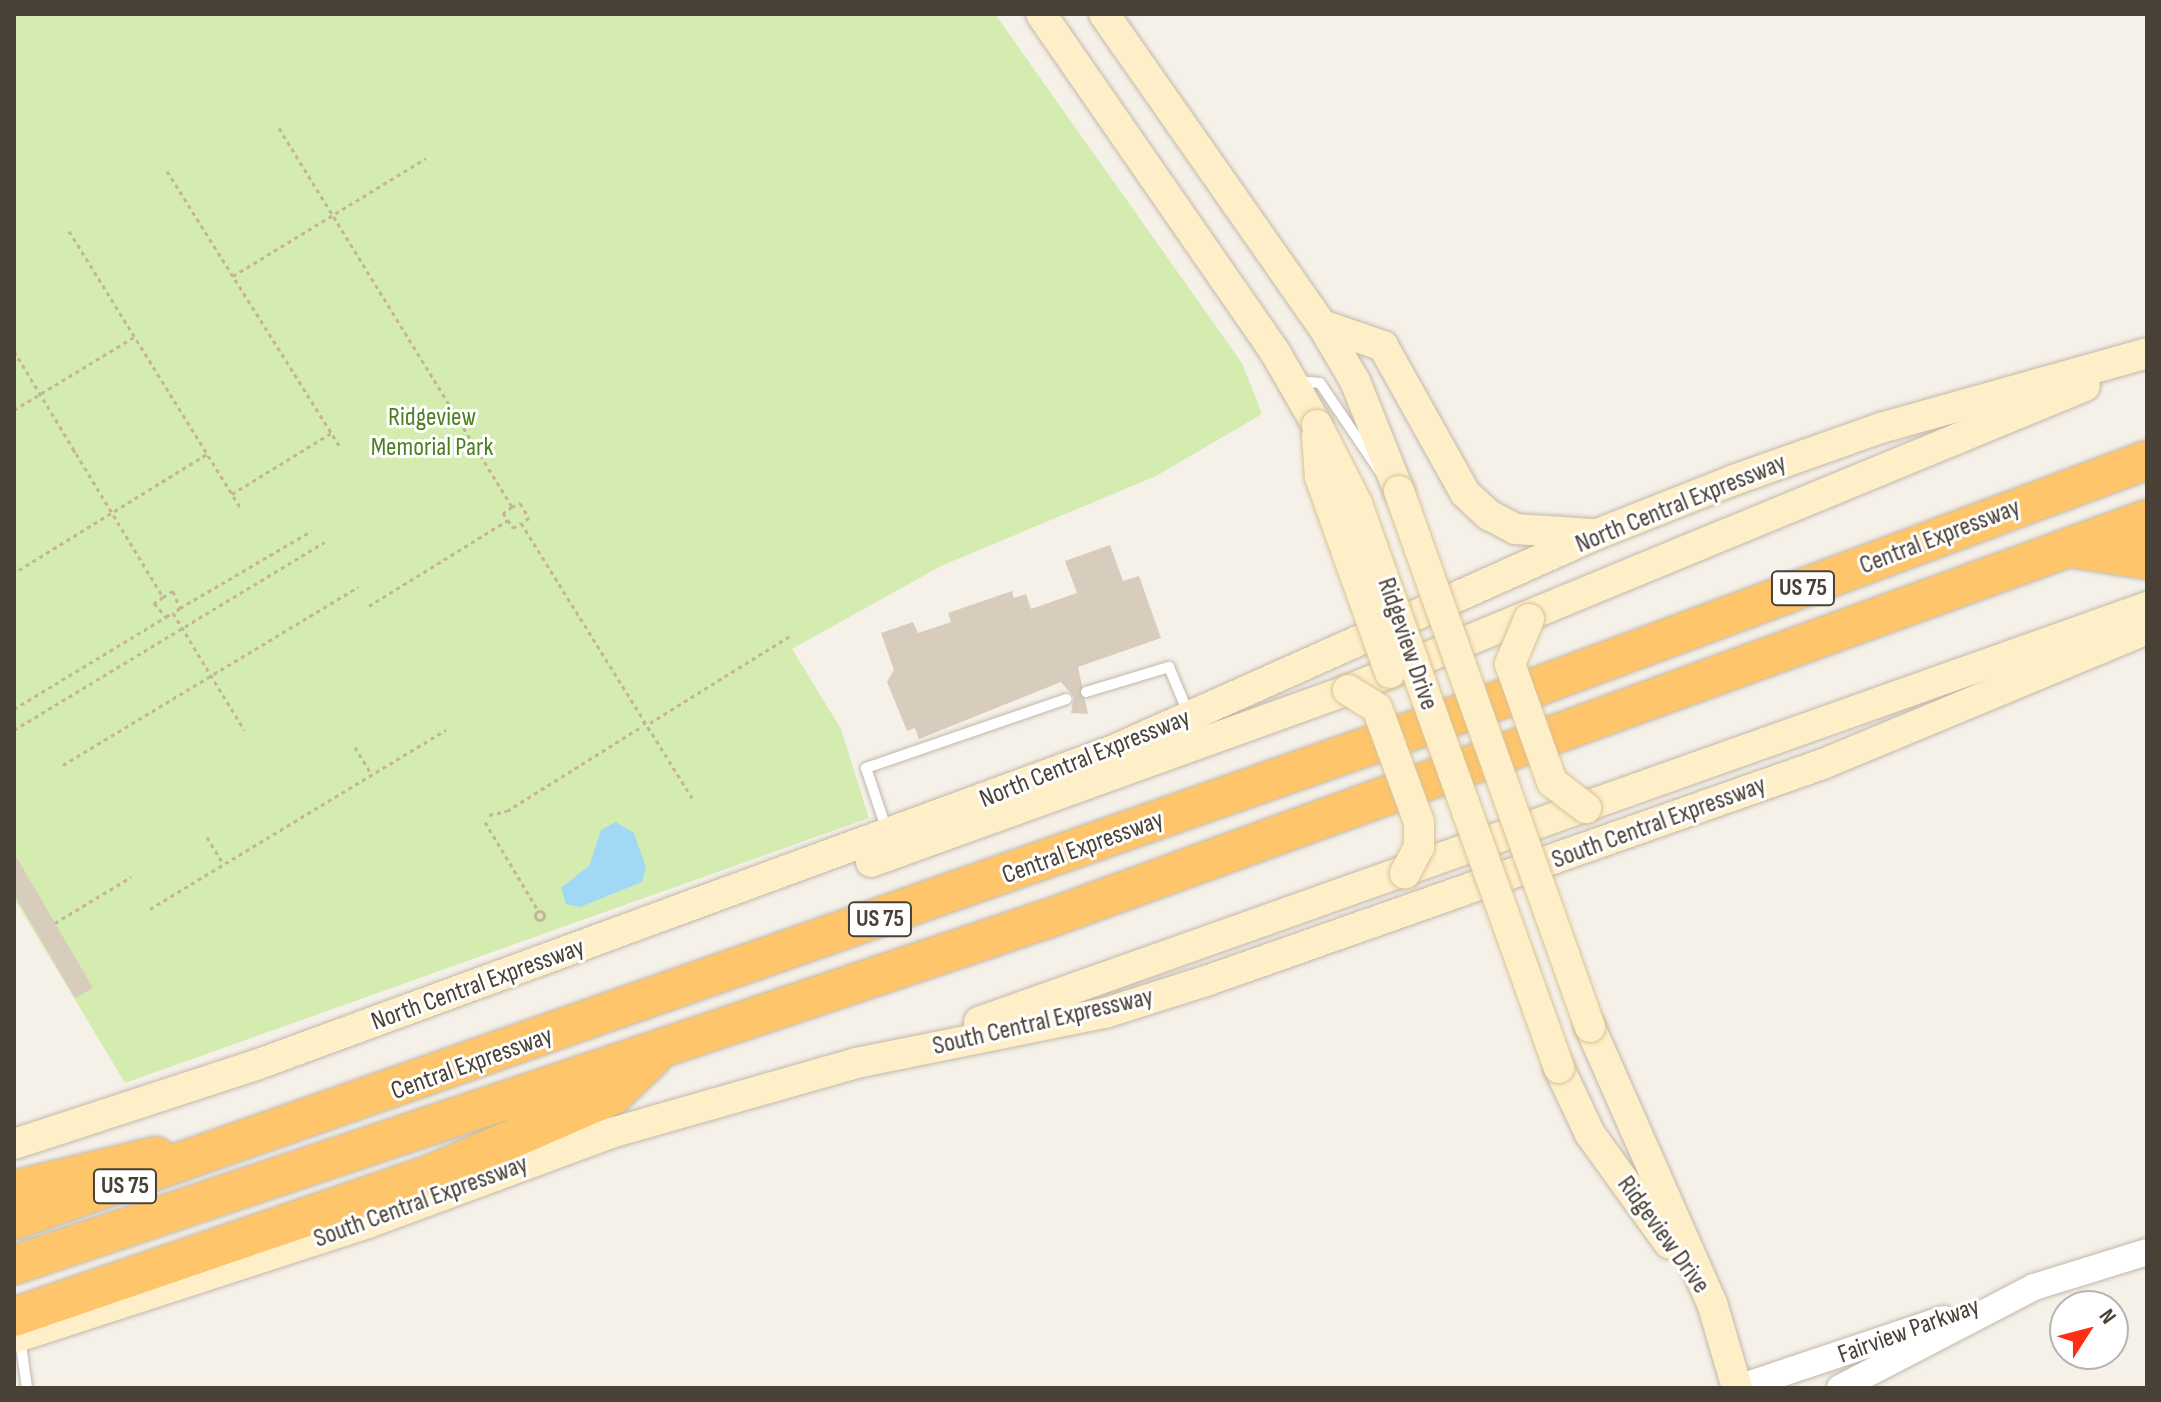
<!DOCTYPE html>
<style>
body{margin:0}
#map{position:relative;width:2161px;height:1402px;overflow:hidden;background:#f5f1e9;font-family:"Sofia Sans Condensed",sans-serif}
div>[style]{position:absolute}
.green>*{inset:0;background:#d4ecaf}
.water>*{inset:0;background:#a1d8f6}
.building>*{inset:0;background:#d8ccbd}
.path>*{height:3px;margin-top:-1.5px;transform-origin:0;background:repeating-linear-gradient(90deg,#c5b39a 0 4px,transparent 0 8px)}
.path>.ring{margin:-1.5px;padding:0;box-sizing:content-box;background:none;border:3px solid #c5b39a;border-radius:50%}
.roads{filter:drop-shadow(0 0 2px #c2b8aa) drop-shadow(0 0 2px #c2b8aa)}
.service>*{height:10px;margin:-5px;padding:0 5px;transform-origin:5px;border-radius:5px;background:#fff}
.tertiary>*{height:26px;margin:-13px;padding:0 13px;transform-origin:13px;border-radius:13px;background:#fff}
.secondary>*{height:30px;margin:-15px;padding:0 15px;transform-origin:15px;border-radius:15px;background:#ffefc9}
.motorway>*{height:38px;margin:-19px;padding:0 19px;transform-origin:19px;border-radius:19px;background:#ffc56a}
.bridges{filter:drop-shadow(0 0 2px #d9c395) drop-shadow(0 0 2px #d9c395)}
.secondary-bridge>*{height:30px;margin:-15px;padding:0 15px;transform-origin:15px;border-radius:15px;background:#ffefc9}
span{translate:-50% -50%;white-space:nowrap;text-align:center;line-height:1.15;-webkit-text-stroke:6px #fff;paint-order:stroke}
.shield-label span{padding:2px 6px;background:#fff;border:2px solid;border-radius:6px;-webkit-text-stroke-width:0}
.shield-label{font-size:24px;color:#4a4136;font-weight:700}
.park-label{font-size:26px;color:#4c8024}
.street-label{font-size:26px;color:#4a4136}
.frame{position:absolute;inset:0;border:16px solid #4a4136;pointer-events:none}
.north{position:absolute;left:2049px;top:1290px;width:80px;height:80px;box-sizing:border-box;background:#fff;border:2px solid #b7b3af;border-radius:50%;rotate:54deg;font-size:22px;font-weight:700;line-height:32px;text-align:center;color:#4a4136}
.north::after{content:'';display:block;margin:auto;width:28px;height:36px;background:#ff2c16;clip-path:polygon(50% 0,100% 100%,50% 72%,0 100%)}
</style>
<div id="map">
<div class="green">
<div style="clip-path:polygon(14px 14px,995px 14px,1242px 363px,1262px 414px,1156px 476px,941px 566px,792px 649px,841px 729px,869px 818px,125px 1083px,14px 898px)"></div>
</div>
<div class="water">
<div style="clip-path:polygon(616px 822px,634px 833px,646px 868px,642px 882px,580px 907px,566px 904px,561px 888px,589px 866px,601px 830px)"></div>
</div>
<div class="building">
<div style="clip-path:polygon(1110px 545px,1123px 581px,1139px 576px,1161px 638px,1078px 667px,1088px 714px,1071px 713px,1074px 697px,1061px 682px,919px 739px,915px 728px,907px 731px,887px 682px,894px 670px,881px 633px,913px 622px,918px 633px,951px 622px,948px 613px,1012px 591px,1014px 598px,1026px 594px,1031px 609px,1077px 593px,1065px 561px)"></div>
<div style="clip-path:polygon(14px 853px,93px 988px,75px 998px,14px 894px)"></div>
</div>
<div class="path">
<div style="left:279px;top:128px;width:445px;rotate:58.4deg"></div>
<div style="left:512px;top:507px;width:9px;rotate:-27deg"></div>
<div style="left:520px;top:503px;width:17px;rotate:59deg"></div>
<div style="left:529px;top:518px;width:9px;rotate:148deg"></div>
<div style="left:521px;top:523px;width:324px;rotate:58.1deg"></div>
<div style="left:167px;top:171px;width:324px;rotate:57.9deg"></div>
<div style="left:69px;top:231px;width:325px;rotate:58.2deg"></div>
<div style="left:233px;top:276px;width:226px;rotate:-31.4deg"></div>
<div style="left:14px;top:351px;width:288px;rotate:58.8deg"></div>
<div style="left:163px;top:597px;width:12px;rotate:-31deg"></div>
<div style="left:173px;top:591px;width:18px;rotate:68deg"></div>
<div style="left:180px;top:608px;width:9px;rotate:144deg"></div>
<div style="left:173px;top:613px;width:137px;rotate:58.7deg"></div>
<div style="left:14px;top:410px;width:140px;rotate:-31.3deg"></div>
<div style="left:73px;top:449px;width:9px;rotate:58deg"></div>
<div style="left:232px;top:494px;width:116px;rotate:-31.6deg"></div>
<div style="left:512px;top:507px;width:11px;rotate:146deg"></div>
<div style="left:503px;top:513px;width:18px;rotate:56deg"></div>
<div style="left:513px;top:528px;width:9px;rotate:-32deg"></div>
<div style="left:19px;top:570px;width:221px;rotate:-31.7deg"></div>
<div style="left:163px;top:597px;width:11px;rotate:146deg"></div>
<div style="left:154px;top:603px;width:18px;rotate:49deg"></div>
<div style="left:166px;top:617px;width:6px;rotate:-39deg"></div>
<div style="left:369px;top:606px;width:163px;rotate:-31.7deg"></div>
<div style="left:180px;top:608px;width:152px;rotate:-30.4deg"></div>
<div style="left:14px;top:709px;width:178px;rotate:-31.2deg"></div>
<div style="left:643px;top:721px;width:9px;rotate:58deg"></div>
<div style="left:650px;top:723px;width:168px;rotate:-31.9deg"></div>
<div style="left:14px;top:730px;width:363px;rotate:-31.2deg"></div>
<div style="left:355px;top:747px;width:31px;rotate:59deg"></div>
<div style="left:63px;top:765px;width:345px;rotate:-31.1deg"></div>
<div style="left:489px;top:815px;width:18px;rotate:-13deg"></div>
<div style="left:507px;top:811px;width:158px;rotate:-32.1deg"></div>
<div style="left:485px;top:822px;width:105px;rotate:59deg"></div>
<div style="left:207px;top:837px;width:31px;rotate:59deg"></div>
<div style="left:150px;top:909px;width:346px;rotate:-31.2deg"></div>
<div class="ring" style="left:535.5px;top:911.5px;width:6px;height:6px"></div>
<div style="left:55px;top:923px;width:89px;rotate:-31.2deg"></div>
</div>
<div class="roads">
<div class="service">
<div style="left:1297px;top:381px;width:23px;rotate:5deg"></div>
<div style="left:1320px;top:383px;width:109px;rotate:55.9deg"></div>
<div style="left:1086px;top:692px;width:87px;rotate:-16.8deg"></div>
<div style="left:1169px;top:667px;width:52px;rotate:67.4deg"></div>
<div style="left:887px;top:831px;width:66px;rotate:-108.4deg"></div>
<div style="left:866px;top:768px;width:212px;rotate:-19deg"></div>
<div style="left:20px;top:1338px;width:50px;rotate:82deg"></div>
</div>
<div class="tertiary">
<div style="left:1738px;top:1388px;width:217px;rotate:-18.5deg"></div>
<div style="left:1840px;top:1388px;width:219px;rotate:-27.5deg"></div>
<div style="left:2034px;top:1287px;width:118px;rotate:-17.2deg"></div>
</div>
<div class="secondary">
<div style="left:1041px;top:14px;width:411px;rotate:55.3deg"></div>
<div style="left:1275px;top:352px;width:84px;rotate:60.1deg"></div>
<div style="left:1104px;top:14px;width:380px;rotate:55deg"></div>
<div style="left:1322px;top:325px;width:65px;rotate:59.5deg"></div>
<div style="left:1355px;top:381px;width:118px;rotate:68.2deg"></div>
<div style="left:1322px;top:325px;width:65px;rotate:19deg"></div>
<div style="left:1383px;top:346px;width:168px;rotate:60.8deg"></div>
<div style="left:1465px;top:493px;width:33px;rotate:43deg"></div>
<div style="left:1489px;top:515px;width:30px;rotate:28deg"></div>
<div style="left:1515px;top:529px;width:78px;rotate:3.7deg"></div>
<div style="left:871px;top:862px;width:507px;rotate:-19.83deg"></div>
<div style="left:1348px;top:690px;width:797px;rotate:-22.42deg"></div>
<div style="left:979px;top:1022px;width:1240px;rotate:-19.56deg"></div>
<div style="left:1590px;top:1027px;width:302px;rotate:66.2deg"></div>
<div style="left:1712px;top:1303px;width:89px;rotate:73.6deg"></div>
<div style="left:1559px;top:1068px;width:73px;rotate:64.8deg"></div>
<div style="left:1590px;top:1134px;width:135px;rotate:54.1deg"></div>
<div style="left:14px;top:1144px;width:255px;rotate:-18.1deg"></div>
<div style="left:256px;top:1065px;width:914px;rotate:-20.16deg"></div>
<div style="left:1114px;top:750px;width:527px;rotate:-24.08deg"></div>
<div style="left:1595px;top:535px;width:149px;rotate:-21.6deg"></div>
<div style="left:1734px;top:480px;width:156px;rotate:-19.5deg"></div>
<div style="left:1881px;top:428px;width:276px;rotate:-15.7deg"></div>
<div style="left:14px;top:1338px;width:372px;rotate:-18deg"></div>
<div style="left:368px;top:1223px;width:259px;rotate:-20.3deg"></div>
<div style="left:611px;top:1133px;width:255px;rotate:-15.9deg"></div>
<div style="left:856px;top:1063px;width:254px;rotate:-11.4deg"></div>
<div style="left:1105px;top:1013px;width:106px;rotate:-17.6deg"></div>
<div style="left:1206px;top:981px;width:654px;rotate:-19.38deg"></div>
<div style="left:1823px;top:764px;width:351px;rotate:-22.6deg"></div>
</div>
<div class="motorway">
<div style="left:2071px;top:548px;width:77px;rotate:9deg"></div>
<div style="left:14px;top:1190px;width:146px;rotate:-13.5deg"></div>
<div style="left:14px;top:1220px;width:1604px;rotate:-19.29deg"></div>
<div style="left:1528px;top:690px;width:660px;rotate:-20.38deg"></div>
<div style="left:14px;top:1265px;width:1089px;rotate:-18.52deg"></div>
<div style="left:1047px;top:919px;width:1170px;rotate:-19.98deg"></div>
<div style="left:14px;top:1317px;width:439px;rotate:-18.9deg"></div>
<div style="left:429px;top:1175px;width:201px;rotate:-23.5deg"></div>
<div style="left:613px;top:1095px;width:54px;rotate:-43.5deg"></div>
</div>
</div>
<div class="bridges">
<div class="secondary-bridge">
<div style="left:1317px;top:425px;width:89px;rotate:63.1deg"></div>
<div style="left:1357px;top:504px;width:599px;rotate:70.29deg"></div>
<div style="left:1317px;top:435px;width:42px;rotate:85.9deg"></div>
<div style="left:1320px;top:477px;width:208px;rotate:70.3deg"></div>
<div style="left:1399px;top:491px;width:569px;rotate:70.39deg"></div>
<div style="left:1529px;top:619px;width:49px;rotate:112.9deg"></div>
<div style="left:1510px;top:664px;width:125px;rotate:70.4deg"></div>
<div style="left:1552px;top:782px;width:43px;rotate:37.4deg"></div>
<div style="left:1348px;top:690px;width:34px;rotate:32deg"></div>
<div style="left:1377px;top:708px;width:121px;rotate:69.8deg"></div>
<div style="left:1419px;top:822px;width:25px;rotate:90deg"></div>
<div style="left:1419px;top:847px;width:30px;rotate:118deg"></div>
</div>
</div>
<div class="shield-label">
<span style="left:1803px;top:588px">US 75</span>
<span style="left:880px;top:919px">US 75</span>
<span style="left:125px;top:1186px">US 75</span>
</div>
<div class="park-label">
<span style="left:432px;top:433px">Ridgeview<br>Memorial Park</span>
</div>
<div class="street-label">
<span style="left:1681px;top:504px;rotate:-22deg">North Central Expressway</span>
<span style="left:1940px;top:537px;rotate:-21deg">Central Expressway</span>
<span style="left:1407px;top:644px;rotate:71deg">Ridgeview Drive</span>
<span style="left:1085px;top:759px;rotate:-22deg">North Central Expressway</span>
<span style="left:1659px;top:823px;rotate:-20deg">South Central Expressway</span>
<span style="left:1083px;top:848px;rotate:-20deg">Central Expressway</span>
<span style="left:478px;top:985px;rotate:-20deg">North Central Expressway</span>
<span style="left:1043px;top:1022px;rotate:-13deg">South Central Expressway</span>
<span style="left:472px;top:1064px;rotate:-20deg">Central Expressway</span>
<span style="left:421px;top:1202px;rotate:-20deg">South Central Expressway</span>
<span style="left:1663px;top:1235px;rotate:54deg">Ridgeview Drive</span>
<span style="left:1909px;top:1331px;rotate:-20deg">Fairview Parkway</span>
</div>
<div class="frame"></div>
<div class="north">N</div>
</div>
